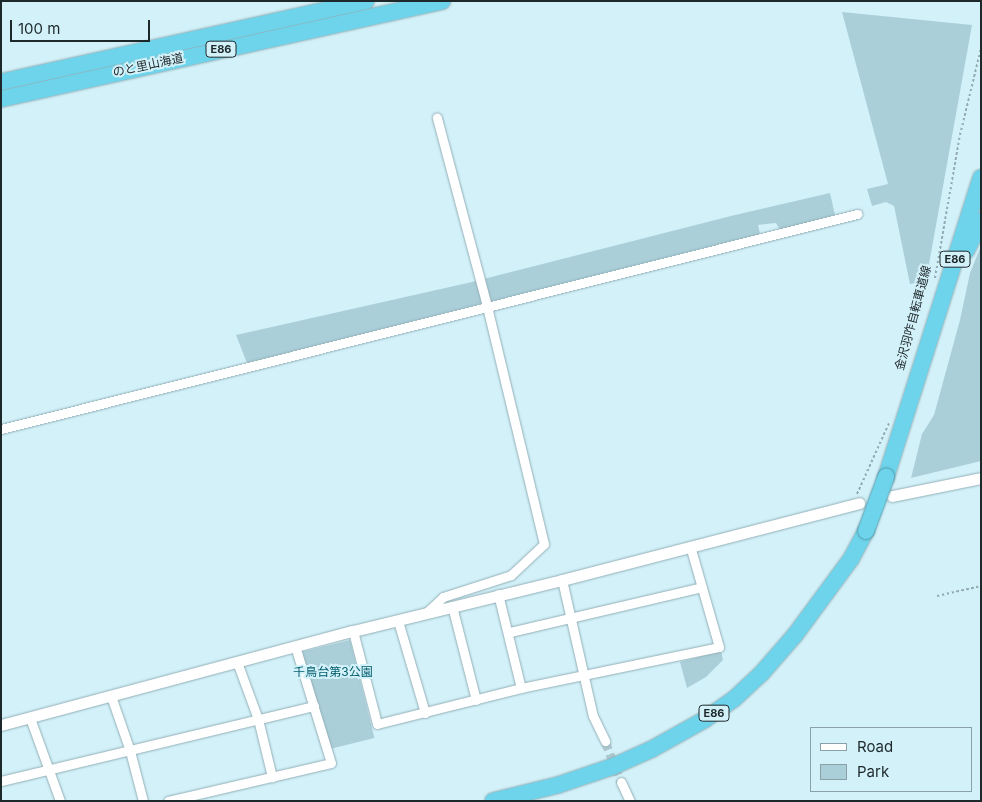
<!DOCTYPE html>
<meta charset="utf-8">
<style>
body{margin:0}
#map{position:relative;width:982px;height:802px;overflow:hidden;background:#d3f1f9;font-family:Inter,"Noto Sans JP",sans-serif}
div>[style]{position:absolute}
.green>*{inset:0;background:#abcfd9;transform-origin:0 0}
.minor-tunnel>*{height:9px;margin-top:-4.5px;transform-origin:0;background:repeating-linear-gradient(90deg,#afc9d0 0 9px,transparent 0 13.5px)}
.path>*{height:2px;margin-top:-1px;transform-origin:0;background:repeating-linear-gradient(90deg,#94abb1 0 2.5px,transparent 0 5px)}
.roads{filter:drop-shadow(0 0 1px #92afb7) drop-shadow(0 0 1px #92afb7)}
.minor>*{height:9px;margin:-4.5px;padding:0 4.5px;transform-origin:4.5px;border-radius:4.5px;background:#fff}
.tertiary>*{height:11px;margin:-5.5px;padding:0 5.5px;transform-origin:5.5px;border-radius:5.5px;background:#fff}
.motorway>*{height:16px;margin:-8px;padding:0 8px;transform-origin:8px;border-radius:8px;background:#6dd4eb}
.bridges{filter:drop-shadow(0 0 1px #5198a8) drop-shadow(0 0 1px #5198a8)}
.motorway-bridge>*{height:16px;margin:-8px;padding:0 8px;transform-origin:8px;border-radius:8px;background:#6dd4eb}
span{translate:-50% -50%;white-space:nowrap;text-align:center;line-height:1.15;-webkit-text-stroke:4px #d3f1f9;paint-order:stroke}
.shield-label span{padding:1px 4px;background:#d3f1f9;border:1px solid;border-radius:4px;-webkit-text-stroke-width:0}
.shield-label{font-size:11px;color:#1d282b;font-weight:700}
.street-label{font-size:12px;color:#1d282b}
.park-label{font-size:12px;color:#015c6c}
.frame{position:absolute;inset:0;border:2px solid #1d282b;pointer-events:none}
.legend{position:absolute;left:810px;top:727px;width:162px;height:65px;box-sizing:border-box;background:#d3f1f9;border:1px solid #8aa1a7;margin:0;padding:6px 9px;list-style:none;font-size:15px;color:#1d282b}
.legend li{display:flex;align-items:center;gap:10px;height:25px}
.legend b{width:25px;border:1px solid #8aa1a7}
.scale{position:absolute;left:10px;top:20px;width:140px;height:22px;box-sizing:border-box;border:2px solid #1d282b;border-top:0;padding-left:6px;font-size:15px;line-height:18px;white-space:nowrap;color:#1d282b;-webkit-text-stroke:4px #d3f1f9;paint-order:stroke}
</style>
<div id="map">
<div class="green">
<div style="clip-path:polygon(842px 12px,972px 25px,926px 281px,910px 284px,894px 206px,886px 202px,872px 206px,867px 189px,888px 184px)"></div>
<div style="clip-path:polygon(830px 193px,835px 215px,780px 230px,776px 223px,758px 225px,760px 234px,247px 363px,236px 335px,472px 282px,731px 216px)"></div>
<div style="clip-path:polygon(981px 246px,981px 461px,911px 478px,922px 434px,934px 415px,960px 320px,970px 273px)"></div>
<div style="left:350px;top:640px;width:101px;height:49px;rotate:76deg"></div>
<div style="clip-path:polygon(721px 651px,723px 660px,706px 677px,687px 688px,680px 662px)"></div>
</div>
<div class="minor-tunnel">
<div style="left:605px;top:741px;width:44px;rotate:68.7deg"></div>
</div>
<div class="path">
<div style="left:935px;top:278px;width:145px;rotate:-80.1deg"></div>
<div style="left:960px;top:135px;width:89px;rotate:-76.4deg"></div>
<div style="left:857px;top:494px;width:78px;rotate:-65.7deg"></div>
<div style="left:937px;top:596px;width:45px;rotate:-12.8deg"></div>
</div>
<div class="roads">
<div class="minor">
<div style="left:1px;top:429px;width:883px;rotate:-14.1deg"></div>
<div style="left:562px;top:580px;width:139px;rotate:77.2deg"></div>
<div style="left:593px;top:716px;width:28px;rotate:64deg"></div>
<div style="left:498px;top:594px;width:97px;rotate:76.3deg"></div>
<div style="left:452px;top:606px;width:97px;rotate:75.7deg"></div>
<div style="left:427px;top:612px;width:22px;rotate:-43deg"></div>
<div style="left:443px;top:597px;width:71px;rotate:-17.9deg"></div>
<div style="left:511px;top:575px;width:45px;rotate:-43.2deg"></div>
<div style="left:544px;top:544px;width:245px;rotate:-103.5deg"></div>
<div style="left:487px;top:306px;width:195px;rotate:-104.9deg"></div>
<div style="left:398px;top:621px;width:96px;rotate:73.6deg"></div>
<div style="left:353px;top:631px;width:96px;rotate:75.5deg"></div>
<div style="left:377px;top:724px;width:148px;rotate:-14deg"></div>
<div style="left:521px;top:688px;width:202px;rotate:-11.7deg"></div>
<div style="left:719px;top:647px;width:105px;rotate:-106deg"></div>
<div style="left:510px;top:632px;width:197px;rotate:-13.2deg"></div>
<div style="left:237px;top:662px;width:61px;rotate:69.8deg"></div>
<div style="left:258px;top:719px;width:60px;rotate:76.4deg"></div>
<div style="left:111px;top:696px;width:58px;rotate:70.9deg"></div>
<div style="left:130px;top:751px;width:52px;rotate:75.4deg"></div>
<div style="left:30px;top:718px;width:88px;rotate:70.1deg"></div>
<div style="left:1px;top:781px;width:322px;rotate:-13.5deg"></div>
<div style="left:621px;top:782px;width:21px;rotate:65deg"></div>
<div style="left:168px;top:801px;width:167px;rotate:-13.1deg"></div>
<div style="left:331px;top:763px;width:122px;rotate:-107.1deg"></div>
</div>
<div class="tertiary">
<div style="left:892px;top:496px;width:91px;rotate:-11.4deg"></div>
<div style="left:1px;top:725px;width:364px;rotate:-15deg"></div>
<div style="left:353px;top:631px;width:215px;rotate:-13.7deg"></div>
<div style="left:562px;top:580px;width:307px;rotate:-14.5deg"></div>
</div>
<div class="motorway">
<div style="left:1px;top:82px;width:374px;rotate:-12.5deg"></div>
<div style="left:1px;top:99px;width:452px;rotate:-12.5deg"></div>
<div style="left:966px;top:251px;width:34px;rotate:-63deg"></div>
<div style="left:886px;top:477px;width:314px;rotate:-72.4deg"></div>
<div style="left:493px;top:801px;width:67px;rotate:-13.8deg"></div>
<div style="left:558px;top:785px;width:59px;rotate:-18.7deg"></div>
<div style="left:614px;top:766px;width:42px;rotate:-24.1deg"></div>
<div style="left:652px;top:749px;width:60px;rotate:-29.1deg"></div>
<div style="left:704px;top:720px;width:37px;rotate:-35deg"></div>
<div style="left:734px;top:699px;width:37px;rotate:-43deg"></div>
<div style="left:761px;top:674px;width:52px;rotate:-48.9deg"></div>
<div style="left:795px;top:635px;width:94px;rotate:-53.6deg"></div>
<div style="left:851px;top:559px;width:32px;rotate:-62deg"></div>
</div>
</div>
<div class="bridges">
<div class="motorway-bridge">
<div style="left:866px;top:531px;width:58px;rotate:-69.7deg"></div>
</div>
</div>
<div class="shield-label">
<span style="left:221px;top:49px">E86</span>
<span style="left:955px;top:259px">E86</span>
<span style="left:714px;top:713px">E86</span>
</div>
<div class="street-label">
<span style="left:148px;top:65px;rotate:-12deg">のと里山海道</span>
<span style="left:913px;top:318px;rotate:-75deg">金沢羽咋自転車道線</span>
</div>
<div class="park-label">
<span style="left:333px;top:672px">千鳥台第3公園</span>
</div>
<div class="frame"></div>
<ul class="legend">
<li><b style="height:6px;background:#fff"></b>Road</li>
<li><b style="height:14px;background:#abcfd9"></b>Park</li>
</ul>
<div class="scale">100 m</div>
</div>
